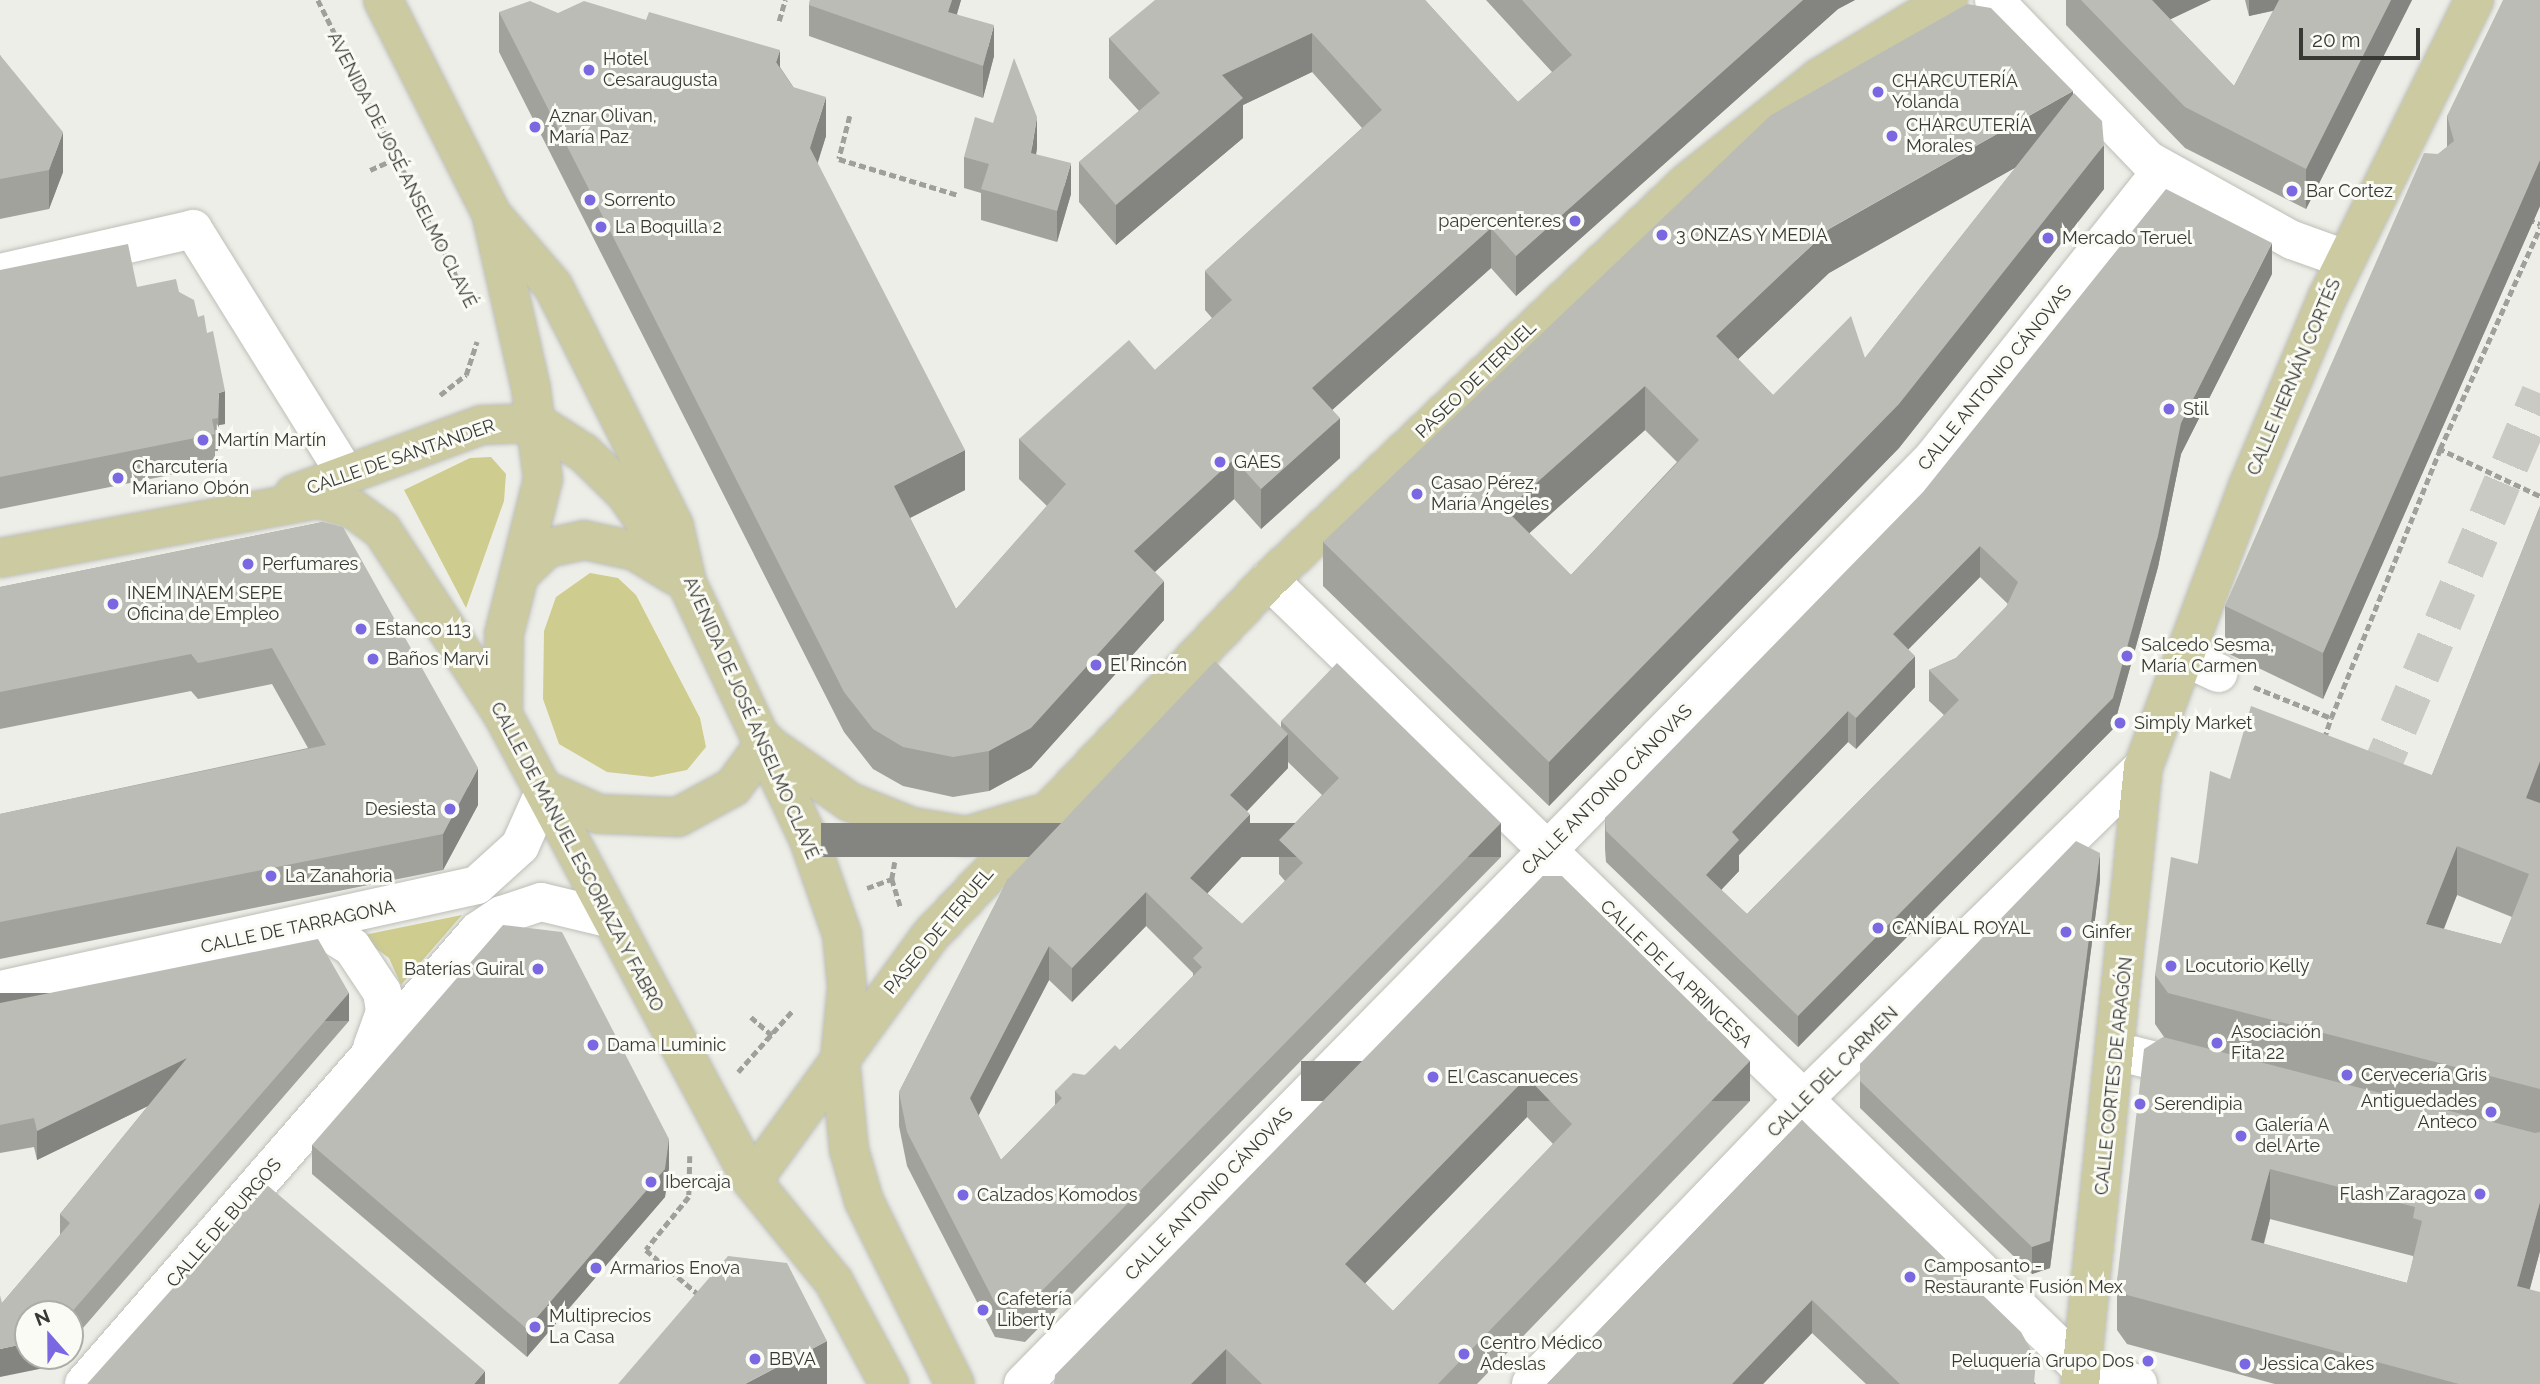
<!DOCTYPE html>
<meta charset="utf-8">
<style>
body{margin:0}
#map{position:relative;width:2540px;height:1384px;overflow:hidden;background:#eeeee8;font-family:Raleway,sans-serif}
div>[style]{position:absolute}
.green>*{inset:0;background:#cecc8e}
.minor-tunnel>*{height:38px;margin-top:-19px;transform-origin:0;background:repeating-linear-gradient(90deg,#cacac4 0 38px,transparent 0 57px)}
.path>*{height:4.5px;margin-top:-2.25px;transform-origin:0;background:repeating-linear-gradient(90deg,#9f9f9b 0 7px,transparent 0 10.5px)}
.roads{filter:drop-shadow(0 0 2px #bebeb9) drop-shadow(0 0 2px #bebeb9)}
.minor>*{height:38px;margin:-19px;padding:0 19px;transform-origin:19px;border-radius:19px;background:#fff}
.major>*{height:38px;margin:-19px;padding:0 19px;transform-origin:19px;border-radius:19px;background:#cbcaa1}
.wall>*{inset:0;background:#a2a29d}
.shaded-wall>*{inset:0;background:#848480;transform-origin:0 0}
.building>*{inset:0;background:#bcbcb7}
.dots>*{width:19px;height:19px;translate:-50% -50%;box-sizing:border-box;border:4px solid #fbfbf5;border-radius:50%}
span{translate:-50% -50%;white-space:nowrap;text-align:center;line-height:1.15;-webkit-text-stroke:6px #fbfbf5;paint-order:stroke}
.poi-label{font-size:18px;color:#383835}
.left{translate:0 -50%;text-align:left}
.right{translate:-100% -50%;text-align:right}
.street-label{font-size:18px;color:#383835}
.north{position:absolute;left:14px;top:1300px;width:70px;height:70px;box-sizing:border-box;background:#fbfbf5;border:2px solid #adada8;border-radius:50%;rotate:339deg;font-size:19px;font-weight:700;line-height:28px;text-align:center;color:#383835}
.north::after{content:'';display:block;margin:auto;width:24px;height:32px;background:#7a68e3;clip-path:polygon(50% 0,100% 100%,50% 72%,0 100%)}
.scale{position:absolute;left:2299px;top:28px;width:121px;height:32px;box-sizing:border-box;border:4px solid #383835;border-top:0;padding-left:9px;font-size:21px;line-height:24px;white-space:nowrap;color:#383835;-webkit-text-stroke:5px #fbfbf5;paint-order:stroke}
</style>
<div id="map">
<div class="green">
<div style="clip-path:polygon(491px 457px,506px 474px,504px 501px,466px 608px,404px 490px,470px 458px)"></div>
<div style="clip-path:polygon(590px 573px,618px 578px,636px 595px,700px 718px,706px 747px,687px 770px,652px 777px,607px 772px,559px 744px,543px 699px,544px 631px,556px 597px)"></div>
<div style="clip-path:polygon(462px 915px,401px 985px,389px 958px,359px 936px)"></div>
</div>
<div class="minor-tunnel">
<div style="left:2348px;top:768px;width:30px;rotate:23deg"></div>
<div style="left:2376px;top:780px;width:420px;rotate:-67deg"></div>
</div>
<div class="path">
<div style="left:318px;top:0;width:332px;rotate:63.4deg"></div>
<div style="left:779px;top:21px;width:22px;rotate:-74deg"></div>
<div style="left:850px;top:116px;width:44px;rotate:104.3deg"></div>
<div style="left:839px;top:159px;width:124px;rotate:16.8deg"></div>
<div style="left:370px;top:170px;width:30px;rotate:-24deg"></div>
<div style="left:2528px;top:219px;width:13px;rotate:23deg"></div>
<div style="left:440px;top:395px;width:33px;rotate:-38deg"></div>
<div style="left:466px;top:375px;width:35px;rotate:-72deg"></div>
<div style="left:2438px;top:448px;width:113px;rotate:25.2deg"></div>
<div style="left:2254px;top:687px;width:83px;rotate:21.9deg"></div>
<div style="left:2331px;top:718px;width:290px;rotate:-67.9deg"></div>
<div style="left:2440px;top:449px;width:243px;rotate:-65.7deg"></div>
<div style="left:2324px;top:739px;width:22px;rotate:-72deg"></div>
<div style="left:895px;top:862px;width:17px;rotate:100deg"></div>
<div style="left:892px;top:879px;width:30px;rotate:73deg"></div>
<div style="left:867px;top:888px;width:27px;rotate:-20deg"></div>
<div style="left:751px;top:1017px;width:28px;rotate:41deg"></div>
<div style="left:738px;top:1072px;width:83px;rotate:-48.4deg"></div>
<div style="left:690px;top:1156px;width:41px;rotate:91.4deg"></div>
<div style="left:689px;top:1197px;width:68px;rotate:129.1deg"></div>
<div style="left:646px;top:1250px;width:70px;rotate:40.3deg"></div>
</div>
<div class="roads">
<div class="minor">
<div style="left:1994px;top:0;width:222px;rotate:46.1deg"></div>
<div style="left:2148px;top:160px;width:165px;rotate:29.1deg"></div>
<div style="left:2292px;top:240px;width:56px;rotate:19.7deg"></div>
<div style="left:0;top:273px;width:198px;rotate:-12.8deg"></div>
<div style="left:193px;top:229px;width:290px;rotate:58.1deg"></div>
<div style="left:1269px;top:580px;width:1133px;rotate:44.14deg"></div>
<div style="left:2082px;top:1369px;width:58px;rotate:15deg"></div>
<div style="left:2184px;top:657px;width:38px;rotate:25deg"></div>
<div style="left:315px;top:924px;width:44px;rotate:31.9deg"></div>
<div style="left:352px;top:947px;width:54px;rotate:56.3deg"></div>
<div style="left:382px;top:992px;width:20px;rotate:81deg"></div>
<div style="left:385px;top:1012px;width:37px;rotate:110deg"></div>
<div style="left:0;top:990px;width:488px;rotate:-12.4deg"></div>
<div style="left:477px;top:885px;width:58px;rotate:-42.2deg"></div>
<div style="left:520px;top:846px;width:61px;rotate:-65.9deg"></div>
<div style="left:2116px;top:1051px;width:81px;rotate:14.2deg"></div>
<div style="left:84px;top:1384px;width:600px;rotate:-48.98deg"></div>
<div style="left:478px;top:931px;width:29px;rotate:-34deg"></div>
<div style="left:502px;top:915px;width:41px;rotate:-18.4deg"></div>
<div style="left:541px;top:902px;width:73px;rotate:13.5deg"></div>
<div style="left:1023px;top:1384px;width:1298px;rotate:-45.5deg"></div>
<div style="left:1933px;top:458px;width:368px;rotate:-51.5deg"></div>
<div style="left:1531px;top:1384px;width:395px;rotate:-46.2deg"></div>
<div style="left:1804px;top:1099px;width:474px;rotate:-44.4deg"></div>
</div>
<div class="major">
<div style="left:383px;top:0;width:241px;rotate:63.1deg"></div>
<div style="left:492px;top:215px;width:94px;rotate:49.3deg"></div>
<div style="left:553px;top:286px;width:39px;rotate:63deg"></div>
<div style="left:571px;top:321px;width:229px;rotate:63.3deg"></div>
<div style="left:674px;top:526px;width:58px;rotate:77.2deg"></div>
<div style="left:687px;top:583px;width:284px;rotate:64.6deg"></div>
<div style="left:809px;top:840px;width:100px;rotate:70.7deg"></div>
<div style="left:842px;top:934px;width:53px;rotate:84.6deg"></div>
<div style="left:847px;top:987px;width:71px;rotate:95.6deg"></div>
<div style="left:840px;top:1058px;width:92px;rotate:84.4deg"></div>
<div style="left:849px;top:1150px;width:53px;rotate:73.6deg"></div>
<div style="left:864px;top:1201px;width:204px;rotate:63.6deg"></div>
<div style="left:492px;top:217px;width:176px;rotate:77.2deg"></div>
<div style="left:531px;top:389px;width:91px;rotate:82.4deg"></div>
<div style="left:543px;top:479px;width:160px;rotate:104.1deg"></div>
<div style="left:504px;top:634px;width:81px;rotate:90.7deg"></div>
<div style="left:294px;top:494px;width:200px;rotate:-20.2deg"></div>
<div style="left:482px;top:425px;width:55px;rotate:-2.1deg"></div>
<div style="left:537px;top:423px;width:56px;rotate:32.6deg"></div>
<div style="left:584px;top:453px;width:57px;rotate:44.3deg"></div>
<div style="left:625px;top:493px;width:61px;rotate:55deg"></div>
<div style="left:0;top:558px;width:323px;rotate:-10.5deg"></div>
<div style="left:318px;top:499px;width:36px;rotate:16deg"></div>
<div style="left:353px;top:509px;width:36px;rotate:36deg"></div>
<div style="left:382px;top:530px;width:221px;rotate:56.8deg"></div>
<div style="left:503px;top:715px;width:528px;rotate:61.88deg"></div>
<div style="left:752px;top:1181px;width:130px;rotate:50.9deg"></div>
<div style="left:834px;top:1282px;width:116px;rotate:61.7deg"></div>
<div style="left:520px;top:574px;width:37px;rotate:-44deg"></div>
<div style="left:547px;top:548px;width:38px;rotate:-12deg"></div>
<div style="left:584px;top:540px;width:52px;rotate:12.2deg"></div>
<div style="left:635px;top:551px;width:48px;rotate:31.4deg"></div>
<div style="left:770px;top:746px;width:98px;rotate:35deg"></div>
<div style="left:850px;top:802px;width:67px;rotate:22deg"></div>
<div style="left:912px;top:827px;width:56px;rotate:9.3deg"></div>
<div style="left:967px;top:836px;width:72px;rotate:-16.9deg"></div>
<div style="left:545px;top:790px;width:59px;rotate:24deg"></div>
<div style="left:599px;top:814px;width:79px;rotate:2.2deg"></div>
<div style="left:678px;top:817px;width:63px;rotate:-28.6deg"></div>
<div style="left:733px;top:787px;width:56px;rotate:-53.7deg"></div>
<div style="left:752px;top:1181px;width:303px;rotate:-54deg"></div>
<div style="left:930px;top:936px;width:492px;rotate:-46.4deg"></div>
<div style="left:1269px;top:580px;width:579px;rotate:-43.53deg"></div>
<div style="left:1689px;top:181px;width:166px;rotate:-38.4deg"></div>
<div style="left:1819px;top:78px;width:151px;rotate:-31.2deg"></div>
<div style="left:2080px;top:1384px;width:620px;rotate:-84.17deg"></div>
<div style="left:2143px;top:767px;width:300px;rotate:-69.5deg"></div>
<div style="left:2248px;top:486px;width:206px;rotate:-67.2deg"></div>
<div style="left:2328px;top:296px;width:330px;rotate:-63.7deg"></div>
</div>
</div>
<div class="wall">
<div style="clip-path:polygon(810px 0,961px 0,957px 14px,994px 56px,983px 98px,809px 36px,809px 5px)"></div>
<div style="clip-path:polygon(1425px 0,1518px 102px,1552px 72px,1486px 0,1855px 0,1838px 9px,1516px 296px,1491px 268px,1332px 410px,1340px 458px,1261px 529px,1234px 499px,1155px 572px,1164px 620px,1031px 768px,989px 791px,953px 797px,903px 786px,873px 769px,844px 732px,499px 52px,499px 12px,558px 13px,646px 20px,780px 67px,826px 136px,817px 163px,965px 490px,910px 518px,956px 609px,1047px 506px,1019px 479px,1019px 439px,1155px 370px,1212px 318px,1205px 310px,1205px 271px,1362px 128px,1312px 72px,1243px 105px,1243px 138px,1116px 245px,1079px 202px,1079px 162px,1139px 111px,1109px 78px,1109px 38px)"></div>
<div style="clip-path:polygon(2066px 0,2211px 0,2170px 19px,2234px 86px,2273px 11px,2249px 16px,2245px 0,2412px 0,2306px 209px,2185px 148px,2066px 25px)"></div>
<div style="clip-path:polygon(2540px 0,2540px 206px,2323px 699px,2225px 652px,2225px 606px,2438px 154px,2447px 147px,2447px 116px)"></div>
<div style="clip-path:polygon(0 55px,63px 172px,49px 209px,0 219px)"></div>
<div style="clip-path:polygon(evenodd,2073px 95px,2104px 189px,1899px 448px,1549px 806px,1323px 586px,1323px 542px,2073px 95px,2016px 167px,1865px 358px,1773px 395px,1738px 359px,1829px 273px,2016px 167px,2073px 95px,1645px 430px,1677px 462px,1571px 575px,1529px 533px,1645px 430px)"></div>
<div style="clip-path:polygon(1037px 148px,1036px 154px,1071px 194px,1057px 242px,981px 220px,981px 193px,964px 188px,964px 157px)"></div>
<div style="clip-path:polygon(0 270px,179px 292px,198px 317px,225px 424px,219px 425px,218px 451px,215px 451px,215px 466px,0 509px)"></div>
<div style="clip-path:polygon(evenodd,2272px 274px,2181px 454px,2158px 567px,2113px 729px,1798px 1047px,1606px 862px,1605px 849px,1605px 818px,2272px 274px,1980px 577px,2008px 604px,2006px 607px,1956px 658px,1929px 670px,1929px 701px,1944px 715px,1747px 914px,1721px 890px,1739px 871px,1739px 855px,1848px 742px,1856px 749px,1915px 687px,1908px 649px,1980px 577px)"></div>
<div style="clip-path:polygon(evenodd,2540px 506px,2540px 1251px,2530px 1289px,2540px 1384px,2275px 1384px,2127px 1344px,2117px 1330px,2117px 1281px,2164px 1037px,2155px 1024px,2155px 975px,2230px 779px,2432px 775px,2540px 506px,2457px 895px,2512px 917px,2501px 944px,2444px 929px,2457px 895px,2540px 506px,2270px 1219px,2413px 1256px,2413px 1260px,2407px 1283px,2264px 1244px,2270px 1219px)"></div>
<div style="clip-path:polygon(323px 522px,478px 805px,443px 870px,0 959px,0 814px,308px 748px,272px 684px,198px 699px,191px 691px,0 729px,0 587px)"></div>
<div style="clip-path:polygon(evenodd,1281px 721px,1501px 857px,1025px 1342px,995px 1337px,907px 1166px,899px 1126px,899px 1092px,1008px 879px,1281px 727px,1281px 721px,1288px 762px,1322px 795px,1279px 840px,1279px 874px,1285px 881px,1242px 924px,1207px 893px,1250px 848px,1247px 811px,1288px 768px,1288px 762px,1281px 721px,1146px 926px,1193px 973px,1193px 976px,1120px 1050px,1085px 1075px,1055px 1091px,1055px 1105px,1001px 1160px,978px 1115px,1049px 980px,1072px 1002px,1146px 926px)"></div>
<div style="clip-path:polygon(evenodd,1543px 876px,1750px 1101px,1477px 1384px,1054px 1384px,1543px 876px,1527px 1117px,1553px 1144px,1393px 1311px,1365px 1283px,1527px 1117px)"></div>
<div style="clip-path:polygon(2100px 880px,2050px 1268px,2032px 1274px,1860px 1108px,1860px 1064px)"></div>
<div style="clip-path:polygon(0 1003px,349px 1021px,70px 1343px,70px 1314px,49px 1367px,2px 1303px,60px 1235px,60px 1214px,148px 1106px,37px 1160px,34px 1147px,0 1153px)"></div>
<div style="clip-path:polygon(1802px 1120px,2036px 1384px,1866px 1384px,1812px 1333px,1763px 1384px,1547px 1384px)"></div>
<div style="clip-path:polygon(312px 1145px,669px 1168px,665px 1197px,527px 1357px,312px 1174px)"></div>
</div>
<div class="shaded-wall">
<div style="clip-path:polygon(952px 0,961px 0,948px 43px,948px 12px)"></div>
<div style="clip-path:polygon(1803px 0,1855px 0,1838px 9px,1516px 296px,1516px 256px)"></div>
<div style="clip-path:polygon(2144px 0,2211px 0,2144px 32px)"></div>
<div style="clip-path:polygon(2249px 0,2297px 0,2297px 5px,2249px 16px)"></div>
<div style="clip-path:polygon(2391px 0,2412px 0,2306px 209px,2306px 169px)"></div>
<div style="clip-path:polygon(994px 25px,994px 56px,983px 98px,983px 66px)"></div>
<div style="clip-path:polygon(1312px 33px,1312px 72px,1243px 105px,1243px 138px,1116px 245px,1116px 205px,1222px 75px)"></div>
<div style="clip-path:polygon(780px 50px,780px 90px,776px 62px)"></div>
<div style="clip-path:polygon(2073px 91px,2073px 135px,1829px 273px,1716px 380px,1716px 336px,1829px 229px)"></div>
<div style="clip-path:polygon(826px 97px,826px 136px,810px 188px,810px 148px)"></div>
<div style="clip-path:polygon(1037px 117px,1037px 148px,1031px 184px,1031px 153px)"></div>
<div style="clip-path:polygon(63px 132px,63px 172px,49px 209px,49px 170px)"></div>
<div style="clip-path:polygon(2104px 145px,2104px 189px,1899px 448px,1549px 806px,1549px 762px)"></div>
<div style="clip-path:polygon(2540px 160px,2540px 206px,2323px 699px,2323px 653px)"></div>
<div style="clip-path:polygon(1071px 163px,1071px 194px,1057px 242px,1057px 211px)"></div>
<div style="clip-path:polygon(1491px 228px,1491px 268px,1312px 428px,1312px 388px)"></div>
<div style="clip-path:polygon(2272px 243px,2272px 274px,2181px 454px,2158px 567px,2113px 729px,1798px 1047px,1798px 1016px,2181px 423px)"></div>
<div style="clip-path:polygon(1645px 386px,1645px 430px,1506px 554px,1506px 510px)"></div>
<div style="clip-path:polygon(225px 391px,225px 424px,219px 425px,218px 451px,219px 393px)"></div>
<div style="clip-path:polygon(1340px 418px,1340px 458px,1261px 529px,1261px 489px)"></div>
<div style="clip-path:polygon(965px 450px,965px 490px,894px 526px,894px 486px)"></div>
<div style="clip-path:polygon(1234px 459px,1234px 499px,1134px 591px,1134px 551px)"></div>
<div style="clip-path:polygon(1980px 546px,1980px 577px,1893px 665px,1893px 634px)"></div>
<div style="clip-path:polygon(1164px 581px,1164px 620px,1031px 768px,989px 791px,989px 751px)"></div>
<div style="clip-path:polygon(1915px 656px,1915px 687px,1856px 749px,1856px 718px)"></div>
<div style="clip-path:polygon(1848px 711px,1848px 742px,1739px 855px,1739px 871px,1706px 906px,1706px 875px,1732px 832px)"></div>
<div style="clip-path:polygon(1288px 734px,1288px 768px,1230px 829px,1230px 795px)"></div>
<div style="clip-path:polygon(2540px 761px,2540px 810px,2526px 798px)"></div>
<div style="clip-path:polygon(478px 768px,478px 805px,443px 870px,443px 834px)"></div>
<div style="clip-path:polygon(1250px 814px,1250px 848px,1190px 912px,1190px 878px)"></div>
<div style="left:1501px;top:823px;width:34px;height:680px;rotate:90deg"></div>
<div style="clip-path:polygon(2457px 846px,2457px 895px,2426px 973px,2426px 924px)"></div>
<div style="clip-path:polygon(2100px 853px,2100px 880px,2050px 1268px,2032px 1274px,2032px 1247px)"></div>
<div style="clip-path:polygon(1146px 892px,1146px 926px,1072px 1002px,1072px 968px)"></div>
<div style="clip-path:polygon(1049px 946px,1049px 980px,970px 1132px,970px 1098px)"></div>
<div style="left:349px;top:993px;width:28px;height:425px;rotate:90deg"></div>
<div style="clip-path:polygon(187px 1058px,187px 1087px,37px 1160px,37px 1131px)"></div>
<div style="left:1750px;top:1061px;width:40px;height:449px;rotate:90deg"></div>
<div style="clip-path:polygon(1527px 1077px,1527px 1117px,1345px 1304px,1345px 1264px)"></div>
<div style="clip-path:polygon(669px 1139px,669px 1168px,665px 1197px,527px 1357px,527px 1329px)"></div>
<div style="clip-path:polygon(2270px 1169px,2270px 1219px,2251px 1290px,2251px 1240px)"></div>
<div style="clip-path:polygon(2540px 1202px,2540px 1251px,2517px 1335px,2517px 1286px)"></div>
<div style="clip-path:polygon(1812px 1300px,1812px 1333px,1763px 1384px,1732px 1384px)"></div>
<div style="clip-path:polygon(827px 1341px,827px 1384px,745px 1384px)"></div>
<div style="clip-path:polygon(28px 1343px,28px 1356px,59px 1356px,49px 1367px,0 1377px,0 1349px)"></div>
<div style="clip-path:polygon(1226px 1349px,1226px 1384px,1191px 1384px)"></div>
<div style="clip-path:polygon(485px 1371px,485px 1384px,474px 1384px)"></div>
</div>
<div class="building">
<div style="clip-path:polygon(810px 0,952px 0,948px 12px,994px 25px,983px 66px,809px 5px)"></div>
<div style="clip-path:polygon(1155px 0,1425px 0,1518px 102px,1572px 55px,1522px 0,1803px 0,1516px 256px,1491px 228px,1312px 388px,1340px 418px,1261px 489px,1234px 459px,1134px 551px,1164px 581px,1031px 728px,989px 751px,953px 757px,903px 747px,873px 729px,844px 692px,499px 12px,530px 1px,558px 13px,584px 1px,646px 20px,649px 12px,780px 50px,776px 62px,793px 87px,826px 97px,810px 148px,965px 450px,894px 486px,956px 609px,1066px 484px,1019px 439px,1129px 340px,1155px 370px,1232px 300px,1205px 271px,1382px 110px,1312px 33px,1222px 75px,1243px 98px,1116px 205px,1079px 162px,1160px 93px,1109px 38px)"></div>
<div style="clip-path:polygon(2081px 0,2152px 0,2234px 86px,2279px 0,2391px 0,2306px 169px,2185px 107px)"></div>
<div style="clip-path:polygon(2503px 0,2540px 0,2540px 160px,2323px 653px,2225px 606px,2424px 153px,2438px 154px,2454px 141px,2447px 116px)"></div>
<div style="clip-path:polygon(evenodd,1967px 4px,1991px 8px,2073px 91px,1829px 229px,1716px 336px,1773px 395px,1851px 316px,1865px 358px,2074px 93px,2102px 121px,2104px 145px,1899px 404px,1549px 762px,1323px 542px,1771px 115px,1967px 4px,1645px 386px,1699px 440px,1571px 575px,1506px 510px,1645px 386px)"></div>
<div style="clip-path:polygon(0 55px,63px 132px,49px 170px,0 179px)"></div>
<div style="clip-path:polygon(1014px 58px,1037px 117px,1031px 153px,1071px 163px,1057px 211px,981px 189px,989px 164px,964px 157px,975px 117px,993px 123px)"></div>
<div style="clip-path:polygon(evenodd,2166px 189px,2272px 243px,2181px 423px,2158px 536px,2113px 698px,1798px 1016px,1606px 831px,1605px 818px,1923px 492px,2166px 189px,1980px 546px,2018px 582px,2006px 607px,1956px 658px,1929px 670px,1959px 700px,1747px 914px,1706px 875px,1739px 840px,1732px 832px,1848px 711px,1856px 718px,1915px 656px,1893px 634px,1980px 546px)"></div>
<div style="clip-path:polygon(128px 244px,137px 287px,176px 279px,179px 292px,194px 300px,198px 317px,204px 315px,207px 333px,213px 331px,225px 391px,219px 393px,218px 418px,212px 419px,215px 434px,0 477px,0 270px)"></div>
<div style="clip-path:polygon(evenodd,2540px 506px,2540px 761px,2526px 798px,2540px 803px,2540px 1089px,2168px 993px,2155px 975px,2171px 857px,2198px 864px,2210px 771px,2230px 779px,2251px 706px,2432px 775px,2540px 506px,2457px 846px,2529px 874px,2501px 944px,2426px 924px,2457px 846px)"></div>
<div style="clip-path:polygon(323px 522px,343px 527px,478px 768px,443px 834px,0 922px,0 814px,326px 745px,272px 648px,198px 663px,191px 654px,0 692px,0 587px)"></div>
<div style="clip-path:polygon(evenodd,1215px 661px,1288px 734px,1230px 795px,1250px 814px,1190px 878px,1242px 924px,1303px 863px,1279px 840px,1339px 778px,1281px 721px,1337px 663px,1501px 823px,1025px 1308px,995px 1303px,907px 1132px,899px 1092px,1008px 879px,1215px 661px,1146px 892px,1203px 948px,1193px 958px,1202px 967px,1120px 1050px,1115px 1045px,1085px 1075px,1073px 1073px,1055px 1091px,1062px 1098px,1001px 1160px,970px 1098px,1049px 946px,1072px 968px,1146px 892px)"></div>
<div style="clip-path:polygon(2076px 841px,2100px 853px,2050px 1241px,2032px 1247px,1860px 1081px,1860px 1064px)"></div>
<div style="clip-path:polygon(evenodd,1543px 876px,1562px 876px,1750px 1061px,1438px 1384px,1262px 1384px,1226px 1349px,1191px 1384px,1054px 1384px,1055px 1375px,1543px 876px,1527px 1077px,1572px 1124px,1393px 1311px,1345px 1264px,1527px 1077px)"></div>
<div style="clip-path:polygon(503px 925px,562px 932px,669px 1139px,665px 1169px,527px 1329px,312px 1145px)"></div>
<div style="clip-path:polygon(318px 939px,349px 993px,70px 1314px,28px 1314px,28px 1343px,0 1349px,0 1295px,2px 1303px,70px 1223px,60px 1214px,187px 1058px,37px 1131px,34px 1118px,0 1125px,0 1003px)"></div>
<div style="clip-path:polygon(evenodd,2163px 1037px,2535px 1133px,2540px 1132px,2540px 1202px,2517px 1286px,2540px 1292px,2540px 1384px,2459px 1384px,2127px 1295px,2117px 1281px,2144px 1049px,2163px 1037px,2270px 1169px,2415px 1207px,2413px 1218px,2422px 1221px,2407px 1283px,2251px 1240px,2270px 1169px)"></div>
<div style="clip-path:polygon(1802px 1120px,2021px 1332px,2036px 1359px,2034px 1384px,1900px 1384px,1812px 1300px,1732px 1384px,1547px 1384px)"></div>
<div style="clip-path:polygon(266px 1184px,485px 1371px,474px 1384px,87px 1384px)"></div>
<div style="clip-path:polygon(728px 1256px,787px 1263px,827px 1341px,745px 1384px,618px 1384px)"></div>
</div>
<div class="dots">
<div style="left:589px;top:70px;background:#7a68e3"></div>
<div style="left:1878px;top:92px;background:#7a68e3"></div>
<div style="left:535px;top:127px;background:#7a68e3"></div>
<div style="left:1892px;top:136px;background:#7a68e3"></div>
<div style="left:2292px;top:191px;background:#7a68e3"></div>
<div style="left:590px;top:200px;background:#7a68e3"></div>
<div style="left:1575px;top:221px;background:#7a68e3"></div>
<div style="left:601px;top:227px;background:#7a68e3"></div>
<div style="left:1662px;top:235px;background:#7a68e3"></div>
<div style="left:2048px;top:238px;background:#7a68e3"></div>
<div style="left:2169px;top:409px;background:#7a68e3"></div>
<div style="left:203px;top:440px;background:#7a68e3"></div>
<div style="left:1220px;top:462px;background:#7a68e3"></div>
<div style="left:118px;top:478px;background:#7a68e3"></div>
<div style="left:1417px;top:494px;background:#7a68e3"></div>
<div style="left:248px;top:564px;background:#7a68e3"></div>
<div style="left:113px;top:604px;background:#7a68e3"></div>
<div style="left:361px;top:629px;background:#7a68e3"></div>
<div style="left:2127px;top:656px;background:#7a68e3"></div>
<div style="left:373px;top:659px;background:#7a68e3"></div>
<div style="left:1096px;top:665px;background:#7a68e3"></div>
<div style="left:2120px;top:723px;background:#7a68e3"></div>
<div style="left:450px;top:809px;background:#7a68e3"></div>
<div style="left:271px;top:876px;background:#7a68e3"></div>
<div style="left:1878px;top:928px;background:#7a68e3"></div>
<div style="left:2066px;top:932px;background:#7a68e3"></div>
<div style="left:2171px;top:966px;background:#7a68e3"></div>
<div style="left:538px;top:969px;background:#7a68e3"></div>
<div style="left:2217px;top:1043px;background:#7a68e3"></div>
<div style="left:593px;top:1045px;background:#7a68e3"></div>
<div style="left:2347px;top:1075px;background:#7a68e3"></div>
<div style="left:1433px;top:1077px;background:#7a68e3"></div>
<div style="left:2140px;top:1104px;background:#7a68e3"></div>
<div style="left:2491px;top:1112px;background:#7a68e3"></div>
<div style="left:2241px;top:1136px;background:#7a68e3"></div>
<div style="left:651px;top:1182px;background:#7a68e3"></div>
<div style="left:2480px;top:1194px;background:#7a68e3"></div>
<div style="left:963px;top:1195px;background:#7a68e3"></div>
<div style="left:596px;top:1268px;background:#7a68e3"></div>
<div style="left:1910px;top:1277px;background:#7a68e3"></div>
<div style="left:983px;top:1310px;background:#7a68e3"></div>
<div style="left:535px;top:1327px;background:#7a68e3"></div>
<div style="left:1464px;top:1354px;background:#7a68e3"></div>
<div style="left:755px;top:1359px;background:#7a68e3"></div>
<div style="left:2148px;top:1361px;background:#7a68e3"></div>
<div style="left:2245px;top:1364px;background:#7a68e3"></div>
</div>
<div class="poi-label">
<span class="left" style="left:603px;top:70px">Hotel<br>Cesaraugusta</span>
<span class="left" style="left:1892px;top:92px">CHARCUTERÍA<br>Yolanda</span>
<span class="left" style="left:549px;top:127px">Aznar Olivan,<br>María Paz</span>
<span class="left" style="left:1906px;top:136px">CHARCUTERÍA<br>Morales</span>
<span class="left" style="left:2306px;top:191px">Bar Cortez</span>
<span class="left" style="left:604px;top:200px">Sorrento</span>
<span class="right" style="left:1561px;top:221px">papercenter.es</span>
<span class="left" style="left:615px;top:227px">La Boquilla 2</span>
<span class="left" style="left:1676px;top:235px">3 ONZAS Y MEDIA</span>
<span class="left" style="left:2062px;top:238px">Mercado Teruel</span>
<span class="left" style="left:2183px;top:409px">Stil</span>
<span class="left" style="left:217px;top:440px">Martín Martín</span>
<span class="left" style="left:1234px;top:462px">GAES</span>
<span class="left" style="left:132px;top:478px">Charcutería<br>Mariano Obón</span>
<span class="left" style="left:1431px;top:494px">Casao Pérez,<br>María Ángeles</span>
<span class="left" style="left:262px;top:564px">Perfumares</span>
<span class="left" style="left:127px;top:604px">INEM INAEM SEPE<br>Oficina de Empleo</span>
<span class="left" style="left:375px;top:629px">Estanco 113</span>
<span class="left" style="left:2141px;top:656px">Salcedo Sesma,<br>María Carmen</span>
<span class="left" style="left:387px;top:659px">Baños Marvi</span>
<span class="left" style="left:1110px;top:665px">El Rincón</span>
<span class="left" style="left:2134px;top:723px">Simply Market</span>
<span class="right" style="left:436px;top:809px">Desiesta</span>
<span class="left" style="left:285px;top:876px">La Zanahoria</span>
<span class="left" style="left:1892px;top:928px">CANÍBAL ROYAL</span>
<span class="left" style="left:2082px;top:932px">Ginfer</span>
<span class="left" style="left:2185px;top:966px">Locutorio Kelly</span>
<span class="right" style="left:524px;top:969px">Baterías Guiral</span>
<span class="left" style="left:2231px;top:1043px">Asociación<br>Fita 22</span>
<span class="left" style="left:607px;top:1045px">Dama Luminic</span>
<span class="left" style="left:2361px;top:1075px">Cervecería Gris</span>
<span class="left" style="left:1447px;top:1077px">El Cascanueces</span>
<span class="right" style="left:2477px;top:1112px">Antiguedades<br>Anteco</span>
<span class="left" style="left:2154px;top:1104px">Serendipia</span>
<span class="left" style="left:2255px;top:1136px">Galería A<br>del Arte</span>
<span class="left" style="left:665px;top:1182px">Ibercaja</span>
<span class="right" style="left:2466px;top:1194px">Flash Zaragoza</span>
<span class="left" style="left:977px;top:1195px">Calzados Komodos</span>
<span class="left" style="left:1924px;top:1277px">Camposanto -<br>Restaurante Fusión Mex</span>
<span class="left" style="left:610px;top:1268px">Armarios Enova</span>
<span class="left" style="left:997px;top:1310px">Cafetería<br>Liberty</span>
<span class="left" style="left:549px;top:1327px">Multiprecios<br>La Casa</span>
<span class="left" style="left:1480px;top:1354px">Centro Médico<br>Adeslas</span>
<span class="left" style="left:769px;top:1359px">BBVA</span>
<span class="right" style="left:2134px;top:1361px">Peluquería Grupo Dos</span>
<span class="left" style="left:2259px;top:1364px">Jessica Cakes</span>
</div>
<div class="street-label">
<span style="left:402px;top:170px;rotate:63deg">AVENIDA DE JOSÉ ANSELMO CLAVÉ</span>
<span style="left:2294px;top:377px;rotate:-67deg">CALLE HERNÁN CORTÉS</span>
<span style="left:1995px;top:378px;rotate:-51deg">CALLE ANTONIO CÁNOVAS</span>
<span style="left:1476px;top:380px;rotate:-44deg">PASEO DE TERUEL</span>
<span style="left:401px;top:457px;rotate:-19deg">CALLE DE SANTANDER</span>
<span style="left:751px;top:718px;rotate:66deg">AVENIDA DE JOSÉ ANSELMO CLAVÉ</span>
<span style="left:1607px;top:790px;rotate:-45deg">CALLE ANTONIO CÁNOVAS</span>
<span style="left:577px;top:857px;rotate:62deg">CALLE DE MANUEL ESCORIAZA Y FABRO</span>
<span style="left:298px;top:927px;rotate:-12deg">CALLE DE TARRAGONA</span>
<span style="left:939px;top:931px;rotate:-50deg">PASEO DE TERUEL</span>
<span style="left:1676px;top:974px;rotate:44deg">CALLE DE LA PRINCESA</span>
<span style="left:1833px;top:1072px;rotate:-45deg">CALLE DEL CARMEN</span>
<span style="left:2114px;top:1076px;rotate:-84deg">CALLE CORTES DE ARAGÓN</span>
<span style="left:1209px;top:1194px;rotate:-46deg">CALLE ANTONIO CÁNOVAS</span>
<span style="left:224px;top:1223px;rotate:-49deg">CALLE DE BURGOS</span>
</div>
<div class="north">N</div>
<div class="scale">20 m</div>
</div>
